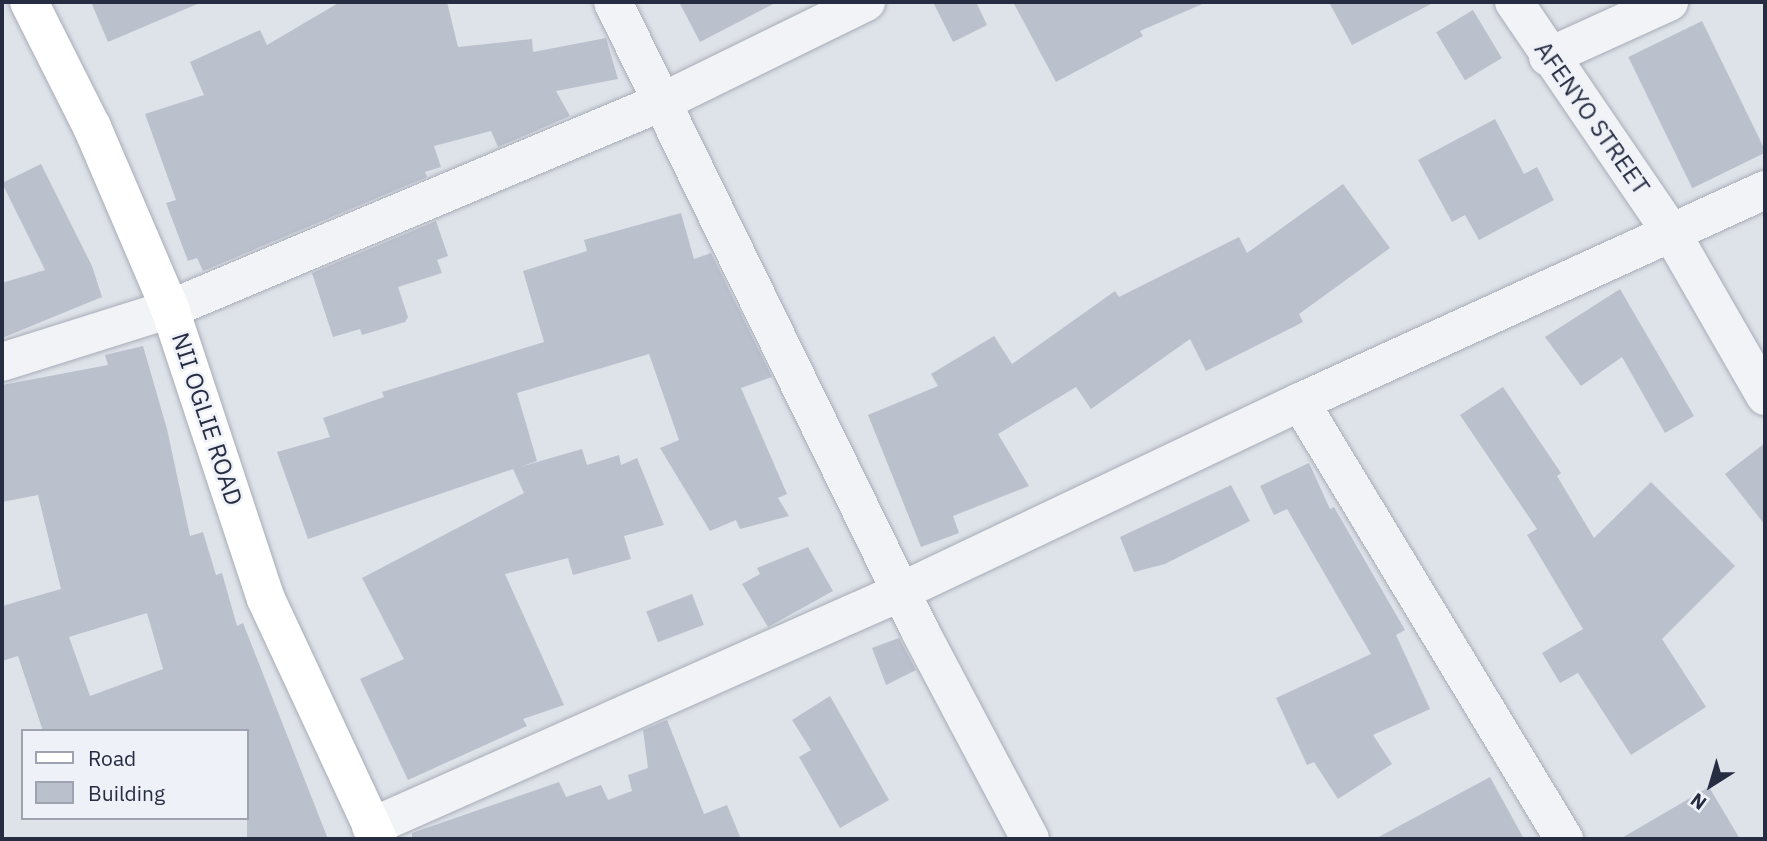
<!DOCTYPE html>
<style>
body{margin:0}
#map{position:relative;width:1767px;height:841px;overflow:hidden;background:#dee2e9;font-family:"IBM Plex Sans",sans-serif}
div>[style]{position:absolute}
.building>*{inset:0;background:#bbc0cd;transform-origin:0 0}
.roads{filter:drop-shadow(0 0 2px #a7acb7) drop-shadow(0 0 2px #a7acb7)}
.street>*{height:38px;margin:-19px;padding:0 19px;transform-origin:19px;border-radius:19px;background:#f2f3f7}
.secondary>*{height:38px;margin:-19px;padding:0 19px;transform-origin:19px;border-radius:19px;background:#fff}
span{translate:-50% -50%;white-space:nowrap;text-align:center;line-height:1.15;-webkit-text-stroke:5px #eef1f7;paint-order:stroke}
.street-label{font-size:24px;color:#262d42}
.frame{position:absolute;inset:0;border:4px solid #262d42;pointer-events:none}
.legend{position:absolute;left:21px;top:729px;width:228px;height:91px;box-sizing:border-box;background:#eef1f7;border:2px solid #9ea3af;margin:0;padding:9px 12px;list-style:none;font-size:21px;color:#262d42}
.legend li{display:flex;align-items:center;gap:14px;height:35px}
.legend b{width:35px;border:2px solid #9ea3af}
.north{position:absolute;left:1676px;top:750px;width:70px;height:70px;-webkit-text-stroke:5px #eef1f7;paint-order:stroke;rotate:217deg;font-size:19px;font-weight:700;line-height:28px;text-align:center;color:#262d42}
.north::after{content:'';display:block;margin:auto;width:24px;height:32px;background:#262d42;clip-path:polygon(50% 0,100% 100%,50% 72%,0 100%)}
</style>
<div id="map">
<div class="building">
<div style="clip-path:polygon(91px 2px,202px 2px,108px 42px)"></div>
<div style="clip-path:polygon(340px 2px,447px 2px,458px 47px,532px 39px,533px 52px,606px 38px,618px 79px,556px 91px,570px 116px,498px 147px,491px 131px,434px 146px,441px 167px,425px 172px,427px 177px,203px 271px,197px 258px,188px 261px,166px 203px,176px 200px,145px 114px,204px 95px,190px 62px,260px 30px,267px 45px)"></div>
<div style="clip-path:polygon(679px 2px,777px 2px,700px 42px)"></div>
<div style="clip-path:polygon(933px 2px,976px 2px,987px 25px,953px 42px)"></div>
<div style="clip-path:polygon(1013px 2px,1207px 2px,1140px 31px,1143px 36px,1056px 82px)"></div>
<div style="clip-path:polygon(1329px 2px,1435px 2px,1352px 45px)"></div>
<div style="left:1473px;top:10px;width:56px;height:43px;rotate:59deg"></div>
<div style="left:1702px;top:21px;width:146px;height:82px;rotate:64deg"></div>
<div style="clip-path:polygon(1495px 119px,1524px 174px,1537px 167px,1554px 200px,1479px 240px,1465px 215px,1452px 222px,1418px 160px)"></div>
<div style="clip-path:polygon(41px 164px,92px 266px,102px 297px,2px 338px,2px 283px,45px 270px,2px 183px)"></div>
<div style="clip-path:polygon(1343px 184px,1390px 248px,1299px 314px,1303px 322px,1206px 371px,1190px 339px,1091px 409px,1076px 387px,998px 434px,1029px 486px,953px 516px,959px 533px,921px 547px,868px 415px,938px 386px,931px 374px,994px 336px,1012px 364px,1115px 291px,1119px 297px,1239px 237px,1247px 253px)"></div>
<div style="clip-path:polygon(681px 213px,694px 259px,711px 253px,772px 377px,741px 388px,787px 494px,778px 498px,789px 516px,740px 529px,736px 520px,710px 531px,660px 448px,679px 440px,649px 354px,517px 393px,537px 461px,520px 467px,582px 449px,587px 465px,619px 455px,621px 465px,637px 458px,664px 525px,624px 536px,631px 559px,573px 575px,568px 558px,505px 574px,564px 705px,523px 719px,527px 726px,408px 780px,360px 679px,404px 659px,362px 578px,524px 493px,513px 469px,308px 539px,277px 452px,330px 437px,323px 418px,384px 397px,382px 392px,544px 342px,523px 271px,587px 251px,584px 240px)"></div>
<div style="clip-path:polygon(436px 221px,448px 256px,437px 260px,442px 273px,398px 287px,408px 317px,405px 322px,362px 335px,360px 329px,333px 337px,312px 273px)"></div>
<div style="clip-path:polygon(1620px 289px,1694px 416px,1665px 433px,1622px 357px,1581px 386px,1545px 337px)"></div>
<div style="clip-path:polygon(evenodd,143px 346px,167px 429px,190px 536px,203px 532px,216px 575px,222px 573px,237px 626px,243px 623px,328px 839px,247px 839px,247px 731px,43px 731px,18px 656px,2px 661px,2px 606px,61px 589px,38px 495px,2px 502px,2px 385px,108px 365px,105px 355px,143px 346px,147px 613px,163px 669px,90px 696px,69px 637px,147px 613px)"></div>
<div style="clip-path:polygon(1503px 387px,1561px 473px,1557px 476px,1594px 538px,1651px 482px,1735px 566px,1662px 639px,1706px 707px,1631px 755px,1578px 673px,1560px 683px,1542px 653px,1583px 629px,1527px 535px,1537px 529px,1460px 415px)"></div>
<div style="clip-path:polygon(1765px 443px,1765px 525px,1725px 474px)"></div>
<div style="clip-path:polygon(1309px 463px,1330px 509px,1334px 507px,1405px 630px,1396px 635px,1430px 709px,1373px 735px,1392px 764px,1338px 799px,1314px 762px,1307px 765px,1276px 698px,1371px 654px,1287px 509px,1274px 515px,1260px 486px)"></div>
<div style="clip-path:polygon(1231px 485px,1250px 521px,1165px 564px,1134px 572px,1120px 537px)"></div>
<div style="clip-path:polygon(808px 547px,833px 591px,768px 627px,742px 584px,760px 574px,757px 568px)"></div>
<div style="left:692px;top:594px;width:33px;height:49px;rotate:69deg"></div>
<div style="clip-path:polygon(899px 638px,916px 670px,886px 685px,872px 648px)"></div>
<div style="clip-path:polygon(830px 696px,889px 800px,840px 828px,799px 757px,811px 750px,792px 720px)"></div>
<div style="clip-path:polygon(667px 720px,704px 814px,727px 805px,741px 839px,412px 839px,412px 833px,559px 782px,566px 797px,601px 785px,608px 800px,632px 791px,628px 775px,648px 768px,643px 730px)"></div>
<div style="clip-path:polygon(1490px 777px,1524px 839px,1375px 839px)"></div>
<div style="clip-path:polygon(1709px 787px,1740px 839px,1620px 839px)"></div>
</div>
<div class="roads">
<div class="street">
<div style="left:613px;top:2px;width:700px;rotate:63.98deg"></div>
<div style="left:920px;top:631px;width:235px;rotate:62.1deg"></div>
<div style="left:1514px;top:2px;width:281px;rotate:55.7deg"></div>
<div style="left:1672px;top:234px;width:187px;rotate:60.1deg"></div>
<div style="left:1548px;top:57px;width:133px;rotate:-24.4deg"></div>
<div style="left:2px;top:362px;width:176px;rotate:-17.5deg"></div>
<div style="left:170px;top:309px;width:536px;rotate:-22.83deg"></div>
<div style="left:664px;top:101px;width:225px;rotate:-26.1deg"></div>
<div style="left:1300px;top:402px;width:511px;rotate:58.86deg"></div>
<div style="left:371px;top:827px;width:562px;rotate:-23.92deg"></div>
<div style="left:885px;top:599px;width:459px;rotate:-25.4deg"></div>
<div style="left:1300px;top:402px;width:511px;rotate:-24.51deg"></div>
</div>
<div class="secondary">
<div style="left:29px;top:2px;width:140px;rotate:63.3deg"></div>
<div style="left:92px;top:127px;width:198px;rotate:66.8deg"></div>
<div style="left:170px;top:309px;width:305px;rotate:71.7deg"></div>
<div style="left:266px;top:599px;width:265px;rotate:65deg"></div>
</div>
</div>
<div class="street-label">
<span style="left:1592px;top:118px;rotate:55deg">AFENYO STREET</span>
<span style="left:207px;top:419px;rotate:72deg">NII OGLIE ROAD</span>
</div>
<div class="frame"></div>
<ul class="legend">
<li><b style="height:9px;background:#fff"></b>Road</li>
<li><b style="height:19px;background:#bbc0cd"></b>Building</li>
</ul>
<div class="north">N</div>
</div>
